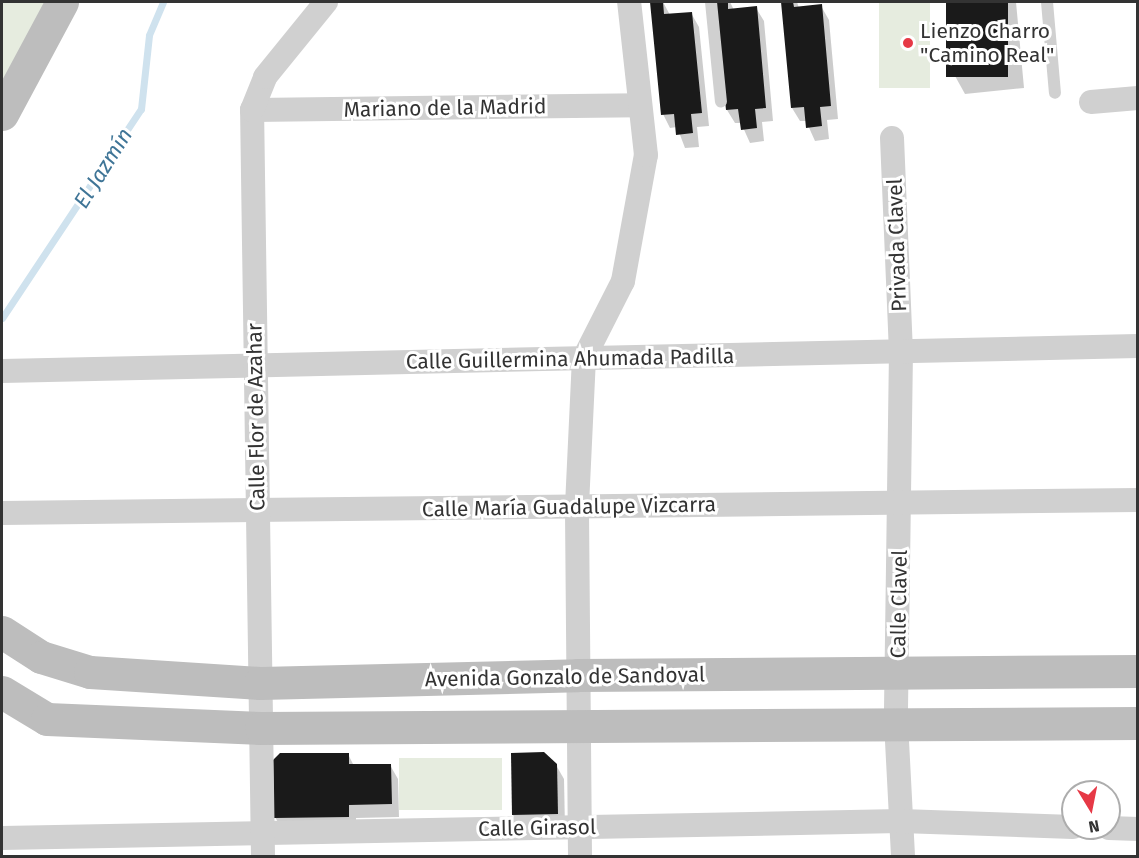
<!DOCTYPE html>
<meta charset="utf-8">
<style>
body{margin:0}
#map{position:relative;width:1139px;height:858px;overflow:hidden;background:#fff;font-family:"Fira Sans",sans-serif}
div>[style]{position:absolute}
.green>*{inset:0;background:#e6ecdf;transform-origin:0 0}
.shadow>*{inset:0;background:#0003}
.stream>*{height:7px;margin:-3.5px;padding:0 3.5px;transform-origin:3.5px;border-radius:3.5px;background:#cfe2ee}
.building>*{inset:0;background:#1a1a1a;transform-origin:0 0}
.lane>*{height:12px;margin:-6px;padding:0 6px;transform-origin:6px;border-radius:6px;background:#d0d0d0}
.street>*{height:24px;margin:-12px;padding:0 12px;transform-origin:12px;border-radius:12px;background:#d0d0d0}
.secondary>*{height:33px;margin:-16.5px;padding:0 16.5px;transform-origin:16.5px;border-radius:16.5px;background:#bdbdbd}
.dots>*{width:16px;height:16px;translate:-50% -50%;box-sizing:border-box;border:3px solid #fff;border-radius:50%}
span{translate:-50% -50%;white-space:nowrap;text-align:center;line-height:1.15;-webkit-text-stroke:6px #fff;paint-order:stroke}
.poi-label{font-size:21px;color:#333}
.left{translate:0 -50%;text-align:left}
.street-label{font-size:21px;color:#333}
.water-label{font-size:22px;color:#3f7597;font-style:italic}
.frame{position:absolute;inset:0;border:3px solid #333;pointer-events:none}
.north{position:absolute;left:1061px;top:780px;width:60px;height:60px;box-sizing:border-box;background:#fff;border:2px solid #adadad;border-radius:50%;rotate:170deg;font-size:16px;font-weight:700;line-height:24px;text-align:center;color:#333}
.north::after{content:'';display:block;margin:auto;width:21px;height:27px;background:#e63946;clip-path:polygon(50% 0,100% 100%,50% 72%,0 100%)}
</style>
<div id="map">
<div class="green">
<div style="clip-path:polygon(2px 2px,45px 2px,2px 82px)"></div>
<div style="left:879px;top:2px;width:51px;height:86px"></div>
<div style="left:502px;top:758px;width:52px;height:103px;rotate:90deg"></div>
</div>
<div class="shadow">
<div style="clip-path:polygon(652px 2px,663px 2px,670px 15px,691px 13px,699px 27px,709px 126px,697px 127px,699px 147px,685px 148px,677px 127px,670px 128px,663px 114px)"></div>
<div style="clip-path:polygon(717px 2px,730px 2px,734px 10px,756px 8px,764px 21px,773px 121px,762px 122px,764px 141px,750px 143px,741px 123px,735px 123px,727px 110px)"></div>
<div style="clip-path:polygon(782px 2px,797px 2px,799px 8px,821px 6px,829px 20px,838px 119px,827px 120px,829px 139px,815px 141px,806px 121px,800px 121px,792px 108px)"></div>
<div style="clip-path:polygon(948px 2px,1016px 2px,1024px 88px,965px 94px,955px 76px)"></div>
<div style="clip-path:polygon(348px 754px,354px 766px,390px 765px,398px 779px,399px 817px,356px 818px,356px 830px,283px 831px,275px 817px)"></div>
<div style="clip-path:polygon(556px 765px,564px 779px,565px 828px,521px 828px,513px 815px)"></div>
</div>
<div class="stream">
<div style="left:2px;top:318px;width:251px;rotate:-56.4deg"></div>
<div style="left:141px;top:109px;width:74px;rotate:-83.8deg"></div>
<div style="left:149px;top:35px;width:36px;rotate:-67deg"></div>
</div>
<div class="building">
<div style="clip-path:polygon(650px 2px,663px 2px,664px 14px,692px 12px,702px 113px,691px 114px,693px 133px,676px 135px,674px 114px,661px 115px)"></div>
<div style="clip-path:polygon(715px 2px,728px 2px,728px 9px,757px 6px,766px 108px,755px 109px,757px 128px,741px 130px,738px 109px,726px 110px)"></div>
<div style="clip-path:polygon(781px 2px,793px 2px,794px 7px,822px 4px,831px 106px,820px 107px,822px 126px,806px 128px,804px 107px,791px 108px)"></div>
<div style="left:946px;top:2px;width:62px;height:75px"></div>
<div style="clip-path:polygon(544px 752px,557px 764px,558px 814px,512px 815px,511px 753px)"></div>
<div style="clip-path:polygon(280px 753px,349px 753px,349px 764px,391px 764px,392px 804px,349px 805px,349px 817px,274px 818px,273px 760px)"></div>
</div>
<div class="lane">
<div style="left:711px;top:2px;width:100px;rotate:84.3deg"></div>
<div style="left:1047px;top:2px;width:91px;rotate:85deg"></div>
</div>
<div class="street">
<div style="left:1091px;top:102px;width:47px;rotate:-4.9deg"></div>
<div style="left:252px;top:110px;width:387px;rotate:-0.7deg"></div>
<div style="left:892px;top:138px;width:213px;rotate:87.6deg"></div>
<div style="left:901px;top:351px;width:371px;rotate:90.8deg"></div>
<div style="left:896px;top:722px;width:134px;rotate:87deg"></div>
<div style="left:2px;top:371px;width:1136px;rotate:-1.26deg"></div>
<div style="left:2px;top:513px;width:1136px;rotate:-0.66deg"></div>
<div style="left:1109px;top:828px;width:29px;rotate:2deg"></div>
<div style="left:2px;top:838px;width:899px;rotate:-1.08deg"></div>
<div style="left:901px;top:821px;width:172px;rotate:2deg"></div>
<div style="left:263px;top:856px;width:746px;rotate:-90.84deg"></div>
<div style="left:252px;top:110px;width:35px;rotate:-68deg"></div>
<div style="left:265px;top:77px;width:97px;rotate:-50.9deg"></div>
<div style="left:580px;top:856px;width:350px;rotate:-90.5deg"></div>
<div style="left:577px;top:506px;width:148px;rotate:-87.3deg"></div>
<div style="left:584px;top:358px;width:86px;rotate:-63.1deg"></div>
<div style="left:623px;top:281px;width:128px;rotate:-79.7deg"></div>
<div style="left:646px;top:155px;width:154px;rotate:-96.3deg"></div>
</div>
<div class="secondary">
<div style="left:2px;top:114px;width:127px;rotate:-61.8deg"></div>
<div style="left:2px;top:632px;width:46px;rotate:32.7deg"></div>
<div style="left:41px;top:657px;width:51px;rotate:17deg"></div>
<div style="left:90px;top:672px;width:170px;rotate:3.7deg"></div>
<div style="left:260px;top:683px;width:318px;rotate:-1.4deg"></div>
<div style="left:578px;top:675px;width:560px;rotate:-0.41deg"></div>
<div style="left:2px;top:692px;width:52px;rotate:31deg"></div>
<div style="left:47px;top:719px;width:214px;rotate:2.4deg"></div>
<div style="left:261px;top:728px;width:877px;rotate:-0.33deg"></div>
</div>
<div class="dots">
<div style="left:908px;top:43px;background:#e63946"></div>
</div>
<div class="poi-label">
<span class="left" style="left:920px;top:43px">Lienzo Charro<br>"Camino Real"</span>
</div>
<div class="street-label">
<span style="left:445px;top:108px;rotate:-1deg">Mariano de la Madrid</span>
<span style="left:897px;top:245px;rotate:-92deg">Privada Clavel</span>
<span style="left:570px;top:359px;rotate:-1deg">Calle Guillermina Ahumada Padilla</span>
<span style="left:256px;top:417px;rotate:-91deg">Calle Flor de Azahar</span>
<span style="left:569px;top:507px;rotate:-1deg">Calle María Guadalupe Vizcarra</span>
<span style="left:899px;top:604px;rotate:-89deg">Calle Clavel</span>
<span style="left:565px;top:677px;rotate:-1deg">Avenida Gonzalo de Sandoval</span>
<span style="left:537px;top:828px;rotate:-1deg">Calle Girasol</span>
</div>
<div class="water-label">
<span style="left:103px;top:168px;rotate:-58deg">El Jazmín</span>
</div>
<div class="frame"></div>
<div class="north">N</div>
</div>
